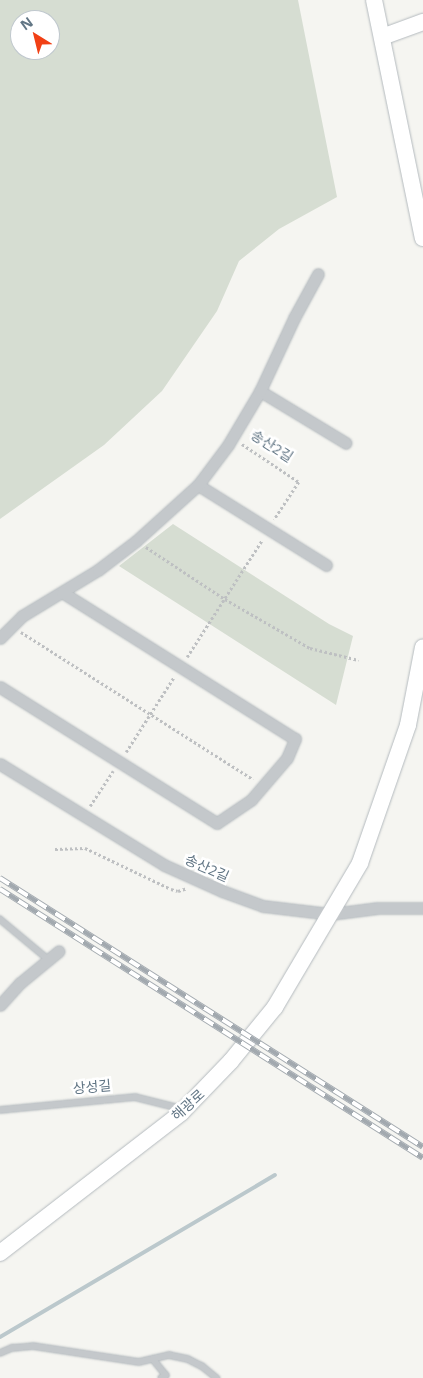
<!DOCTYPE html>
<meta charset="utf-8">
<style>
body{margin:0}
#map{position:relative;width:423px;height:1378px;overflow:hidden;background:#f5f5f1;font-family:"Open Sans","Noto Sans KR",sans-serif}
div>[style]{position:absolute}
.green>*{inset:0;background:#d6ddd2}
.stream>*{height:4px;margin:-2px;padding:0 2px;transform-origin:2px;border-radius:2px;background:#bbc8cc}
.path>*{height:2.5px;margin-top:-1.25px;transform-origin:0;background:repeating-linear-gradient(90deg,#bec0c2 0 2.5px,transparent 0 5px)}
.roads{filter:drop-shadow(0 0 1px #b4babe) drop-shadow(0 0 1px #b4babe)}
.lane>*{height:5.5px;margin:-2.75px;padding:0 2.75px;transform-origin:2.75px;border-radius:2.75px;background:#c4c8cb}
.street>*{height:11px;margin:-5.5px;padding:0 5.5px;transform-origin:5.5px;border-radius:5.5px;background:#c4c8cb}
.secondary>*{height:16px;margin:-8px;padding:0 8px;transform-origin:8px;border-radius:8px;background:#fff}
.rail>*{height:5.5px;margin-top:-2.75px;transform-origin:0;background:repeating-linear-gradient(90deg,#fff 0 11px,#a2a9af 0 22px);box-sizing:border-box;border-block:1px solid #a2a9af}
span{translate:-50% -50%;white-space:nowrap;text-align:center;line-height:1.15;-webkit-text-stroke:5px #fff;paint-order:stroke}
.street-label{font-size:14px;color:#627685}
.north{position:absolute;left:10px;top:10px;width:50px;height:50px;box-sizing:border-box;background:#fff;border:1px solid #c0c8ce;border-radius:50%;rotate:324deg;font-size:14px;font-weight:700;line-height:20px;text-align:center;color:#627685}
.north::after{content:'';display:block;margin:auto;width:18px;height:22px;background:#f14015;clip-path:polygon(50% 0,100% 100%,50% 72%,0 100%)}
</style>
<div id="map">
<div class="green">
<div style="clip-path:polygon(evenodd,0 0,298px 0,337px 197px,279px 229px,239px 261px,217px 311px,162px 391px,104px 445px,0 519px,0 0,20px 20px,50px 20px,50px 50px,20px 50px,20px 20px)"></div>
<div style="clip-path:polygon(173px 524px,329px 624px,353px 636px,336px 705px,119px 566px)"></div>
</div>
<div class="stream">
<div style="left:0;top:1337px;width:319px;rotate:-30.5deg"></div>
</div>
<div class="path">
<div style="left:242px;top:444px;width:69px;rotate:33.7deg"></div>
<div style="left:299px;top:482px;width:45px;rotate:123.3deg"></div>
<div style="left:146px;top:547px;width:95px;rotate:33.4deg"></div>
<div style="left:225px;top:599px;width:98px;rotate:30deg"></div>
<div style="left:310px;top:648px;width:50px;rotate:13.8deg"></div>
<div style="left:21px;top:632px;width:275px;rotate:32.4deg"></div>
<div style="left:187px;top:657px;width:139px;rotate:-57.3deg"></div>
<div style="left:126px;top:752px;width:89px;rotate:-57.4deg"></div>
<div style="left:90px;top:806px;width:42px;rotate:-56.7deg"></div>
<div style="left:55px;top:849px;width:30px;rotate:-2deg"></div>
<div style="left:85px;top:848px;width:95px;rotate:25.5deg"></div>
<div style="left:171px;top:889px;width:7px;rotate:16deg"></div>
<div style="left:178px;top:891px;width:9px;rotate:-18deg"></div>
</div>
<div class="roads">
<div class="lane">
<div style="left:0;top:919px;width:62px;rotate:39.8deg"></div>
<div style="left:0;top:1110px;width:136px;rotate:-5.5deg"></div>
<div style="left:135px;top:1097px;width:49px;rotate:14deg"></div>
<div style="left:0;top:1353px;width:13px;rotate:-23deg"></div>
<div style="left:12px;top:1348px;width:21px;rotate:-5deg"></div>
<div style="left:33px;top:1346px;width:107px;rotate:8.6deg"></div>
<div style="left:139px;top:1362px;width:31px;rotate:-13deg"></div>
<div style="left:169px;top:1355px;width:19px;rotate:12deg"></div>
<div style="left:188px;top:1359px;width:16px;rotate:27deg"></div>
<div style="left:202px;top:1366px;width:19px;rotate:39deg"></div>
<div style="left:153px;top:1359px;width:21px;rotate:51deg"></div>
<div style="left:166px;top:1375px;width:5px;rotate:143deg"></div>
</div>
<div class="street">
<div style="left:260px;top:391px;width:100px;rotate:31.2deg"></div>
<div style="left:198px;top:485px;width:151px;rotate:32deg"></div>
<div style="left:0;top:638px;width:31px;rotate:-45deg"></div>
<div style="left:22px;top:616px;width:89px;rotate:-31.2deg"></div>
<div style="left:98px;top:570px;width:48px;rotate:-37.3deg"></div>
<div style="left:136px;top:541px;width:84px;rotate:-42.1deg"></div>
<div style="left:198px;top:485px;width:50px;rotate:-53.1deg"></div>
<div style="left:228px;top:445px;width:63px;rotate:-59.3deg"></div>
<div style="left:260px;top:391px;width:81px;rotate:-65deg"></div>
<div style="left:294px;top:318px;width:50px;rotate:-61.4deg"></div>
<div style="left:0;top:687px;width:256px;rotate:32.1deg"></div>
<div style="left:217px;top:823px;width:41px;rotate:-34.1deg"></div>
<div style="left:251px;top:800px;width:55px;rotate:-49.4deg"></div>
<div style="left:287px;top:758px;width:21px;rotate:-67deg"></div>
<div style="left:295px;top:739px;width:275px;rotate:-147.8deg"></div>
<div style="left:0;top:764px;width:193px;rotate:31.6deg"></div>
<div style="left:164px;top:865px;width:64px;rotate:24.1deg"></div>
<div style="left:222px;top:891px;width:44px;rotate:20.1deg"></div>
<div style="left:263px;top:906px;width:68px;rotate:6.7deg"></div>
<div style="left:331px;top:914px;width:47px;rotate:-7.3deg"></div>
<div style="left:378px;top:908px;width:45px"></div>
<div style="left:0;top:1005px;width:30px;rotate:-48deg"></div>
<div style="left:20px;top:983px;width:50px;rotate:-39.4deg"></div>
</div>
<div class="secondary">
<div style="left:374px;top:0;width:243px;rotate:78.4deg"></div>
<div style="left:382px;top:37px;width:44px;rotate:-20.1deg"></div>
<div style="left:0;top:1253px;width:229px;rotate:-37.7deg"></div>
<div style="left:181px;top:1113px;width:72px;rotate:-46.1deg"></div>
<div style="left:231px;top:1061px;width:70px;rotate:-50.8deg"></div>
<div style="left:275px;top:1007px;width:167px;rotate:-59.4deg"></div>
<div style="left:360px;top:863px;width:146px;rotate:-70.8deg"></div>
<div style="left:408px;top:725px;width:79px;rotate:-79.1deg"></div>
</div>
</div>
<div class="rail">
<div style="left:0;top:878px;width:501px;rotate:32.45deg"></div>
<div style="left:0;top:889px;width:501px;rotate:32.45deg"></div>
</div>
<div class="street-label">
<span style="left:272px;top:446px;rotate:33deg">송산2길</span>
<span style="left:207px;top:868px;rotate:24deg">송산2길</span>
<span style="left:92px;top:1087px;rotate:-5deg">상성길</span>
<span style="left:188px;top:1105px;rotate:-42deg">해광로</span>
</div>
<div class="north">N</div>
</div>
